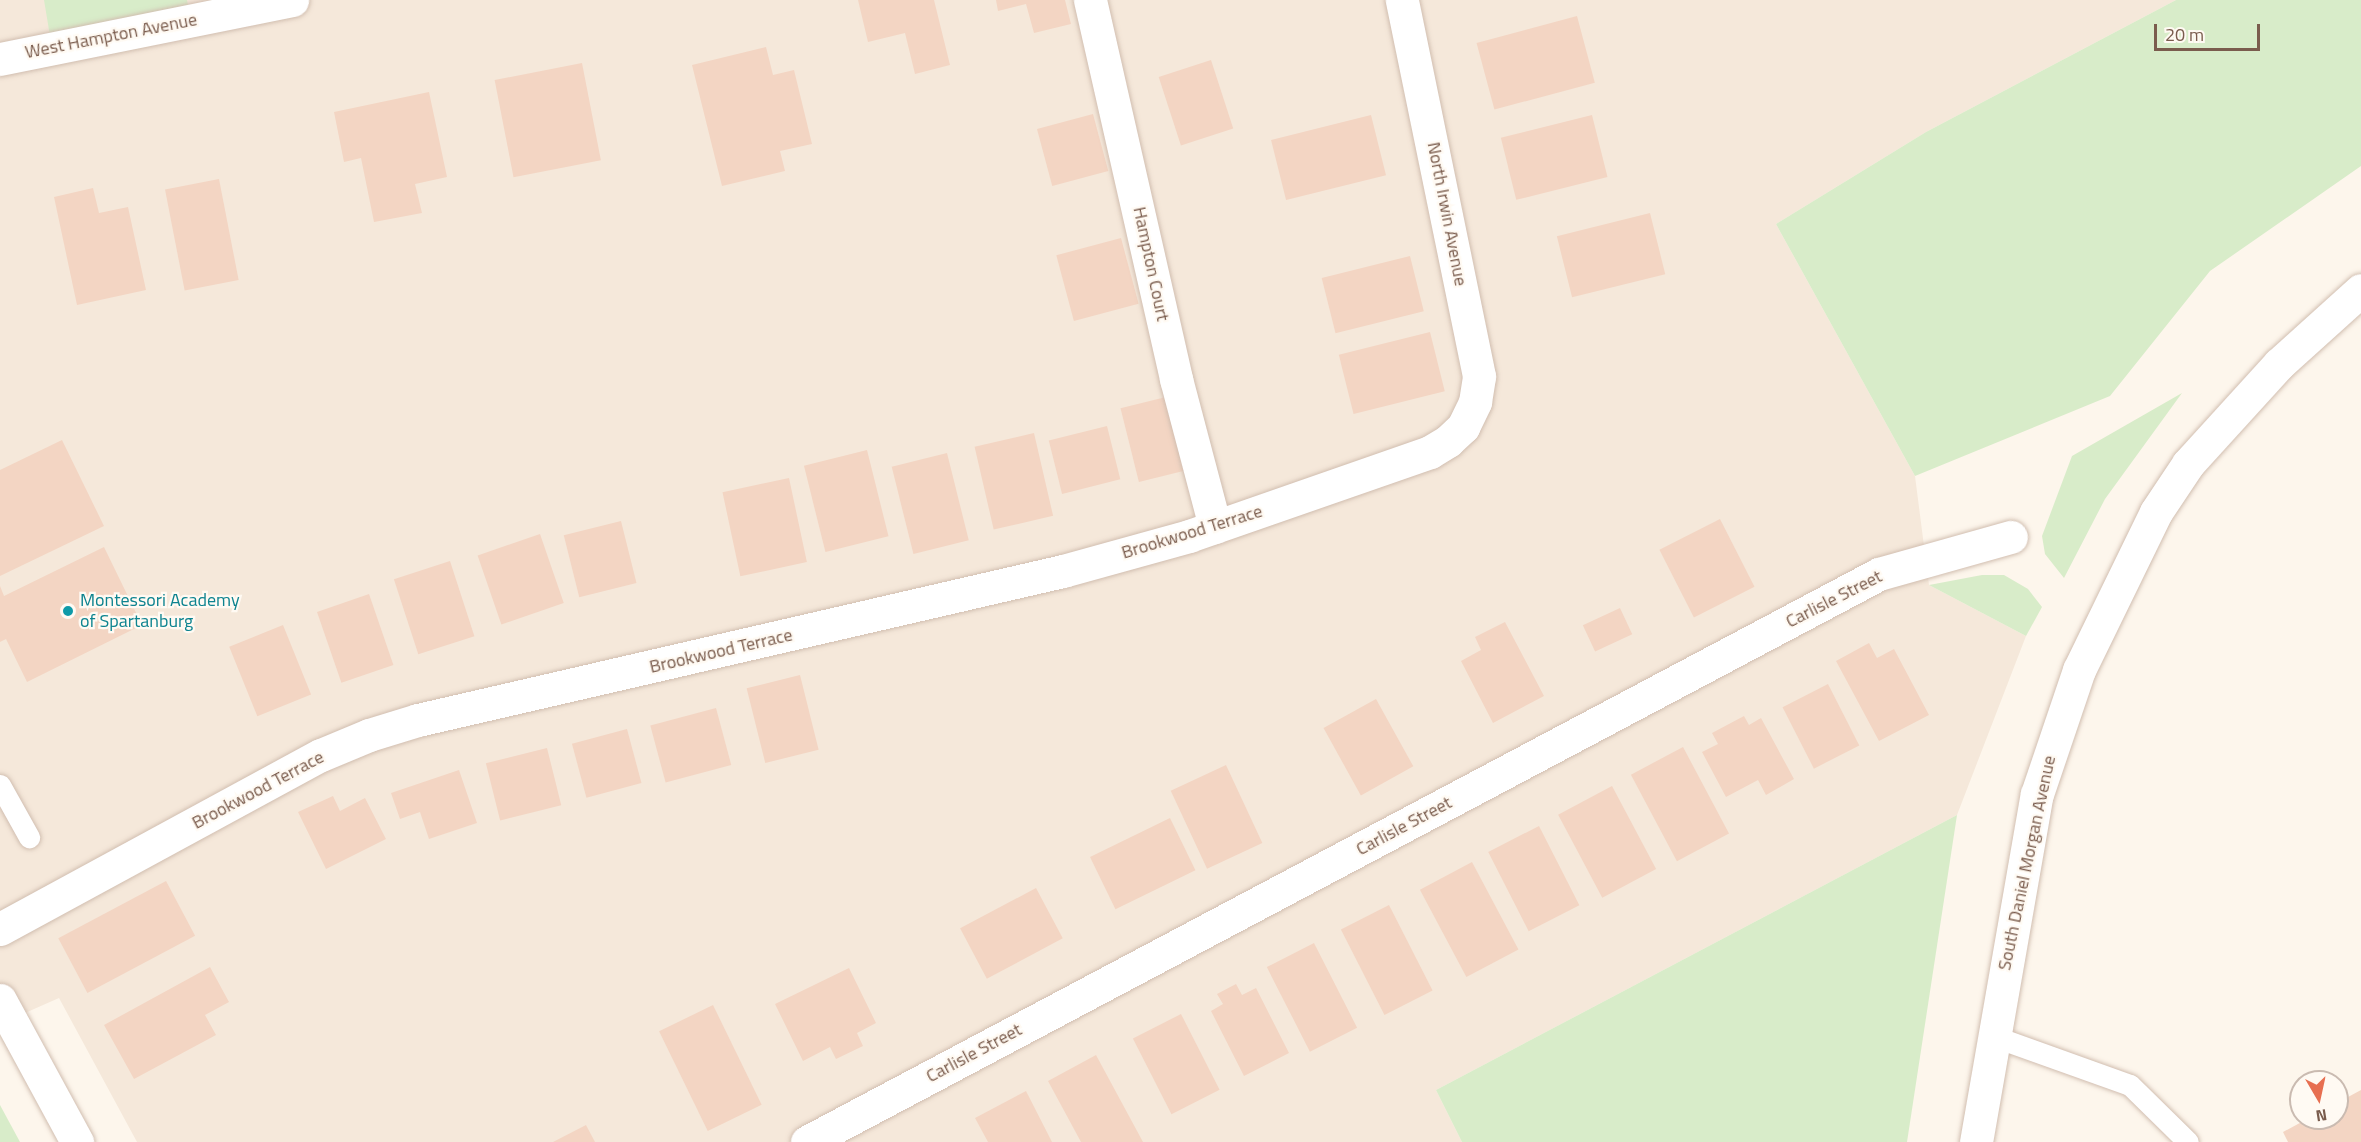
<!DOCTYPE html>
<style>
body{margin:0}
#map{position:relative;width:2361px;height:1142px;overflow:hidden;background:#fdf6ec;font-family:"Titillium Web",sans-serif}
div>[style]{position:absolute}
.residential>*{inset:0;background:#f5e8da}
.green>*{inset:0;background:#d8ecc9}
.building>*{inset:0;background:#f3d5c3;transform-origin:0 0}
.roads{filter:drop-shadow(0 0 2px #d1beb0) drop-shadow(0 0 2px #d1beb0)}
.service>*{height:21px;margin:-10.5px;padding:0 10.5px;transform-origin:10.5px;border-radius:10.5px;background:#fff}
.minor>*{height:33px;margin:-16.5px;padding:0 16.5px;transform-origin:16.5px;border-radius:16.5px;background:#fff}
.secondary>*{height:33px;margin:-16.5px;padding:0 16.5px;transform-origin:16.5px;border-radius:16.5px;background:#fff}
.dots>*{width:16px;height:16px;translate:-50% -50%;box-sizing:border-box;border:3px solid #fffaf3;border-radius:50%}
span{translate:-50% -50%;white-space:nowrap;text-align:center;line-height:1.15;-webkit-text-stroke:4.5px #fffaf3;paint-order:stroke}
.street-label{font-size:18px;color:#7a5c4d}
.culture-label{font-size:18px;color:#0d838f}
.left{translate:0 -50%;text-align:left}
.north{position:absolute;left:2289px;top:1070px;width:60px;height:60px;box-sizing:border-box;background:#fffaf3;border:2px solid #cabbb1;border-radius:50%;rotate:171deg;font-size:16px;font-weight:700;line-height:24px;text-align:center;color:#7a5c4d}
.north::after{content:'';display:block;margin:auto;width:21px;height:27px;background:#e76f51;clip-path:polygon(50% 0,100% 100%,50% 72%,0 100%)}
.scale{position:absolute;left:2154px;top:24px;width:106px;height:27px;box-sizing:border-box;border:3px solid #7a5c4d;border-top:0;padding-left:8px;font-size:18px;line-height:21px;white-space:nowrap;color:#7a5c4d;-webkit-text-stroke:4px #fffaf3;paint-order:stroke}
</style>
<div id="map">
<div class="residential">
<div style="clip-path:polygon(0 0,2176px 0,1926px 132px,1776px 224px,1915px 476px,1929px 585px,2026px 636px,1957px 815px,1436px 1090px,1462px 1142px,137px 1142px,59px 998px,0 1024px)"></div>
</div>
<div class="green">
<div style="clip-path:polygon(44px 0,187px 0,191px 20px,52px 48px)"></div>
<div style="clip-path:polygon(2176px 0,2361px 0,2361px 166px,2210px 271px,2110px 396px,1915px 476px,1776px 224px,1926px 132px)"></div>
<div style="clip-path:polygon(2182px 393px,2105px 499px,2064px 578px,2045px 554px,2042px 536px,2072px 456px)"></div>
<div style="clip-path:polygon(1982px 575px,2004px 575px,2028px 589px,2042px 607px,2026px 636px,1929px 585px)"></div>
<div style="clip-path:polygon(1957px 815px,1907px 1142px,1462px 1142px,1436px 1090px)"></div>
<div style="clip-path:polygon(0 1105px,20px 1142px,0 1142px)"></div>
</div>
<div class="building">
<div style="clip-path:polygon(858px 0,934px 0,950px 65px,915px 74px,905px 33px,868px 42px)"></div>
<div style="clip-path:polygon(996px 0,1065px 0,1071px 24px,1034px 33px,1026px 4px,998px 11px)"></div>
<div style="left:1577px;top:16px;width:69px;height:104px;rotate:75deg"></div>
<div style="clip-path:polygon(766px 47px,773px 75px,794px 70px,812px 144px,780px 151px,785px 171px,722px 186px,692px 65px)"></div>
<div style="left:1211px;top:60px;width:72px;height:55px;rotate:72deg"></div>
<div style="left:582px;top:63px;width:99px;height:89px;rotate:79deg"></div>
<div style="clip-path:polygon(429px 92px,447px 177px,415px 184px,422px 213px,374px 222px,361px 158px,344px 162px,334px 112px)"></div>
<div style="left:1093px;top:114px;width:59px;height:58px;rotate:75deg"></div>
<div style="left:1371px;top:115px;width:62px;height:103px;rotate:76deg"></div>
<div style="left:1592px;top:115px;width:64px;height:94px;rotate:76deg"></div>
<div style="left:219px;top:179px;width:103px;height:55px;rotate:79deg"></div>
<div style="clip-path:polygon(93px 188px,99px 213px,128px 207px,146px 290px,77px 305px,54px 197px)"></div>
<div style="left:1650px;top:213px;width:63px;height:96px;rotate:76deg"></div>
<div style="left:1121px;top:238px;width:68px;height:67px;rotate:75deg"></div>
<div style="left:1410px;top:256px;width:57px;height:91px;rotate:76deg"></div>
<div style="left:1430px;top:332px;width:61px;height:94px;rotate:76deg"></div>
<div style="left:1170px;top:396px;width:76px;height:51px;rotate:76deg"></div>
<div style="left:1107px;top:426px;width:55px;height:60px;rotate:76deg"></div>
<div style="left:1034px;top:433px;width:85px;height:61px;rotate:77deg"></div>
<div style="clip-path:polygon(62px 440px,104px 526px,0 576px,0 470px)"></div>
<div style="left:867px;top:450px;width:89px;height:65px;rotate:76deg"></div>
<div style="left:947px;top:453px;width:90px;height:57px;rotate:76deg"></div>
<div style="left:789px;top:478px;width:86px;height:68px;rotate:78deg"></div>
<div style="left:1720px;top:519px;width:76px;height:68px;rotate:63deg"></div>
<div style="left:621px;top:521px;width:64px;height:59px;rotate:76deg"></div>
<div style="left:540px;top:534px;width:73px;height:66px;rotate:71deg"></div>
<div style="clip-path:polygon(104px 547px,142px 625px,27px 682px,6px 639px,0 642px,0 586px,4px 596px)"></div>
<div style="left:450px;top:561px;width:79px;height:59px;rotate:72deg"></div>
<div style="left:369px;top:594px;width:75px;height:55px;rotate:71deg"></div>
<div style="left:1620px;top:608px;width:29px;height:41px;rotate:65deg"></div>
<div style="clip-path:polygon(1505px 622px,1544px 696px,1493px 723px,1461px 661px,1481px 650px,1475px 637px)"></div>
<div style="left:283px;top:625px;width:75px;height:58px;rotate:68deg"></div>
<div style="clip-path:polygon(1869px 643px,1877px 658px,1894px 649px,1929px 715px,1879px 741px,1836px 661px)"></div>
<div style="left:800px;top:675px;width:77px;height:55px;rotate:76deg"></div>
<div style="left:1828px;top:684px;width:69px;height:51px;rotate:63deg"></div>
<div style="left:1376px;top:699px;width:77px;height:60px;rotate:61deg"></div>
<div style="left:716px;top:708px;width:59px;height:68px;rotate:75deg"></div>
<div style="clip-path:polygon(1744px 716px,1749px 725px,1761px 718px,1794px 779px,1766px 795px,1758px 780px,1726px 797px,1702px 752px,1718px 744px,1712px 733px)"></div>
<div style="left:627px;top:729px;width:56px;height:57px;rotate:75deg"></div>
<div style="left:1683px;top:747px;width:98px;height:59px;rotate:62deg"></div>
<div style="left:547px;top:748px;width:59px;height:63px;rotate:76deg"></div>
<div style="left:1226px;top:765px;width:86px;height:61px;rotate:65deg"></div>
<div style="clip-path:polygon(459px 770px,477px 823px,429px 839px,420px 812px,400px 819px,391px 793px)"></div>
<div style="left:1612px;top:786px;width:94px;height:61px;rotate:62deg"></div>
<div style="clip-path:polygon(333px 796px,340px 811px,365px 798px,386px 839px,326px 869px,298px 812px)"></div>
<div style="left:1170px;top:818px;width:58px;height:89px;rotate:64deg"></div>
<div style="left:1539px;top:826px;width:89px;height:57px;rotate:63deg"></div>
<div style="left:1472px;top:862px;width:99px;height:59px;rotate:62deg"></div>
<div style="left:166px;top:881px;width:62px;height:122px;rotate:62deg"></div>
<div style="left:1036px;top:888px;width:57px;height:86px;rotate:62deg"></div>
<div style="left:1389px;top:905px;width:96px;height:54px;rotate:63deg"></div>
<div style="left:1314px;top:943px;width:95px;height:53px;rotate:63deg"></div>
<div style="clip-path:polygon(210px 967px,229px 1002px,205px 1015px,216px 1035px,134px 1079px,104px 1025px)"></div>
<div style="clip-path:polygon(849px 968px,876px 1023px,857px 1033px,863px 1046px,836px 1059px,830px 1047px,803px 1061px,775px 1004px)"></div>
<div style="clip-path:polygon(1236px 984px,1242px 995px,1256px 988px,1289px 1053px,1244px 1076px,1211px 1011px,1223px 1004px,1217px 994px)"></div>
<div style="left:713px;top:1005px;width:111px;height:60px;rotate:64deg"></div>
<div style="left:1181px;top:1014px;width:85px;height:54px;rotate:63deg"></div>
<div style="clip-path:polygon(1096px 1055px,1143px 1142px,1081px 1142px,1048px 1081px)"></div>
<div style="clip-path:polygon(2361px 1090px,2361px 1142px,2288px 1142px,2283px 1132px,2309px 1118px,2337px 1118px,2337px 1103px)"></div>
<div style="clip-path:polygon(1026px 1091px,1052px 1142px,988px 1142px,975px 1118px)"></div>
<div style="clip-path:polygon(586px 1125px,595px 1142px,553px 1142px)"></div>
</div>
<div class="roads">
<div class="service">
<div style="left:0;top:785px;width:60px;rotate:60.9deg"></div>
<div style="left:1993px;top:1036px;width:145px;rotate:19.7deg"></div>
<div style="left:2130px;top:1085px;width:81px;rotate:44.5deg"></div>
</div>
<div class="minor">
<div style="left:1090px;top:0;width:389px;rotate:77.2deg"></div>
<div style="left:1176px;top:379px;width:153px;rotate:75.2deg"></div>
<div style="left:0;top:59px;width:298px;rotate:-11.4deg"></div>
<div style="left:0;top:929px;width:365px;rotate:-28.5deg"></div>
<div style="left:321px;top:755px;width:52px;rotate:-22.6deg"></div>
<div style="left:369px;top:735px;width:51px;rotate:-17deg"></div>
<div style="left:418px;top:720px;width:662px;rotate:-13.01deg"></div>
<div style="left:1063px;top:571px;width:131px;rotate:-15.5deg"></div>
<div style="left:1189px;top:536px;width:255px;rotate:-19.2deg"></div>
<div style="left:1430px;top:452px;width:21px;rotate:-31deg"></div>
<div style="left:1448px;top:441px;width:21px;rotate:-43deg"></div>
<div style="left:1463px;top:427px;width:28px;rotate:-64deg"></div>
<div style="left:1475px;top:402px;width:26px;rotate:-81deg"></div>
<div style="left:1479px;top:376px;width:384px;rotate:-101.6deg"></div>
<div style="left:0;top:1000px;width:162px;rotate:61.5deg"></div>
<div style="left:807px;top:1142px;width:1213px;rotate:-27.92deg"></div>
<div style="left:1879px;top:574px;width:137px;rotate:-15.7deg"></div>
</div>
<div class="secondary">
<div style="left:1976px;top:1142px;width:353px;rotate:-80.1deg"></div>
<div style="left:2037px;top:794px;width:131px;rotate:-71.3deg"></div>
<div style="left:2079px;top:670px;width:176px;rotate:-64deg"></div>
<div style="left:2156px;top:512px;width:58px;rotate:-56.3deg"></div>
<div style="left:2188px;top:464px;width:135px;rotate:-47.7deg"></div>
<div style="left:2279px;top:364px;width:110px;rotate:-42.1deg"></div>
</div>
</div>
<div class="dots">
<div style="left:68px;top:611px;background:#0f9aa8"></div>
</div>
<div class="street-label">
<span style="left:111px;top:36px;rotate:-11deg">West Hampton Avenue</span>
<span style="left:1447px;top:214px;rotate:79deg">North Irwin Avenue</span>
<span style="left:1151px;top:264px;rotate:78deg">Hampton Court</span>
<span style="left:1192px;top:532px;rotate:-17deg">Brookwood Terrace</span>
<span style="left:1834px;top:599px;rotate:-27deg">Carlisle Street</span>
<span style="left:721px;top:651px;rotate:-13deg">Brookwood Terrace</span>
<span style="left:258px;top:790px;rotate:-28deg">Brookwood Terrace</span>
<span style="left:1404px;top:826px;rotate:-28deg">Carlisle Street</span>
<span style="left:2027px;top:863px;rotate:-78deg">South Daniel Morgan Avenue</span>
<span style="left:974px;top:1053px;rotate:-28deg">Carlisle Street</span>
</div>
<div class="culture-label">
<span class="left" style="left:80px;top:611px">Montessori Academy<br>of Spartanburg</span>
</div>
<div class="north">N</div>
<div class="scale">20 m</div>
</div>
